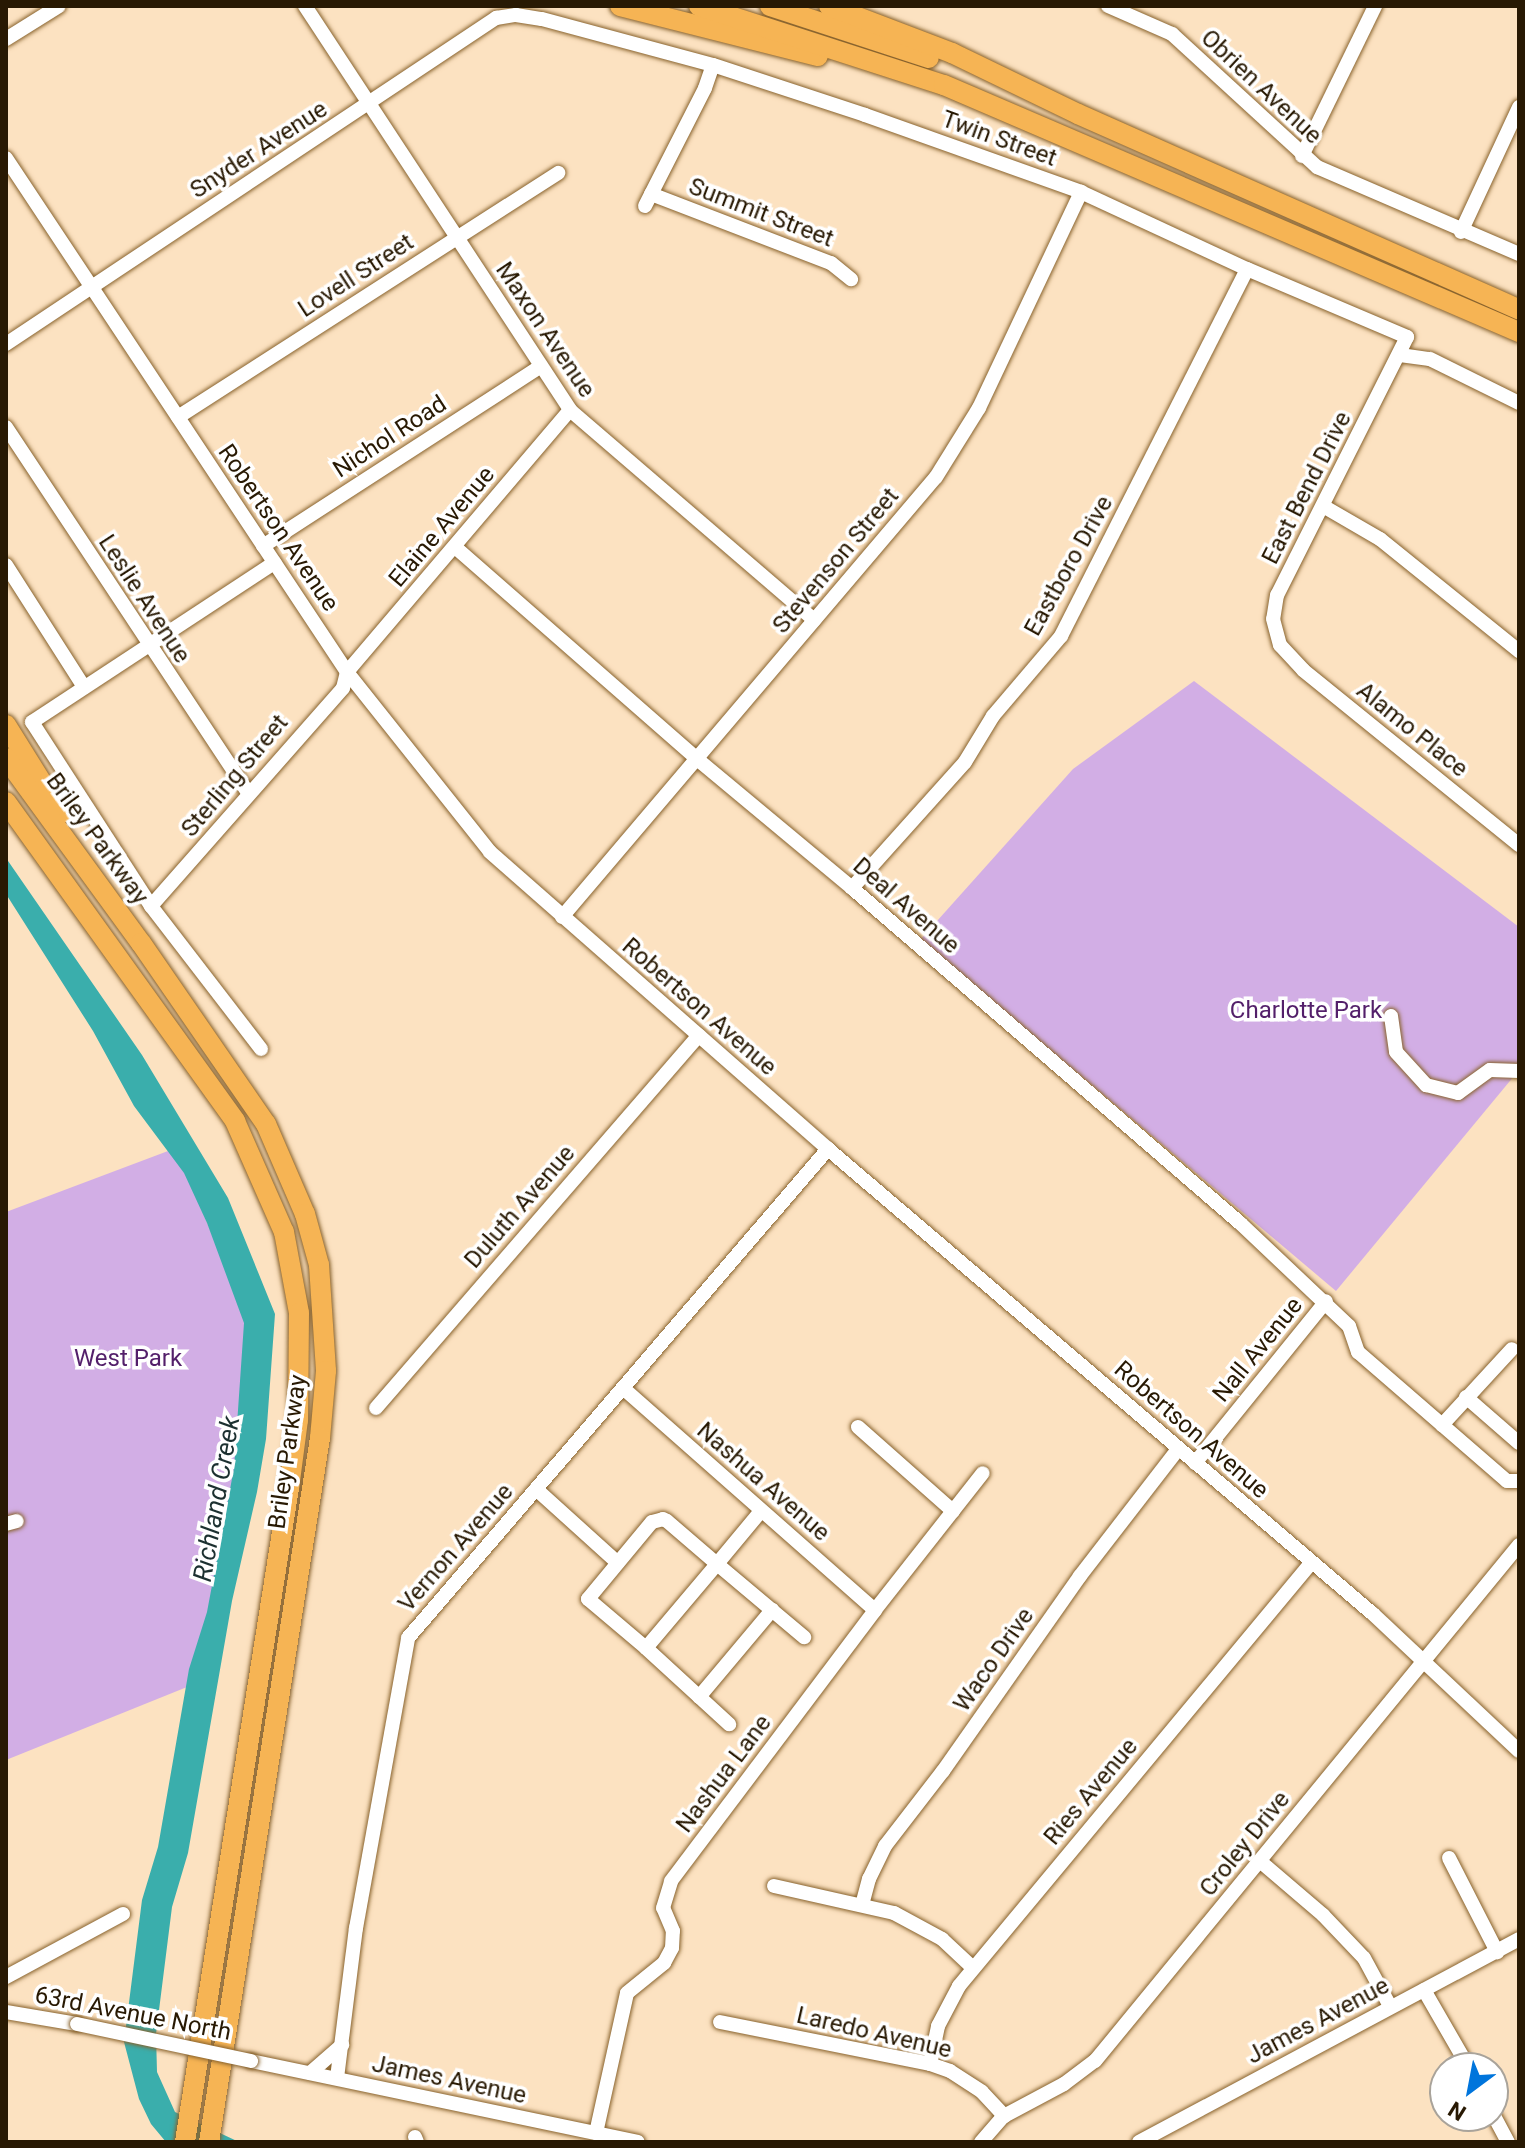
<!DOCTYPE html>
<style>
body{margin:0}
#map{position:relative;width:1525px;height:2148px;overflow:hidden;background:#fce2c1;font-family:Roboto,sans-serif}
div>[style]{position:absolute}
.green>*{inset:0;background:#d2aee5}
.water>*{inset:0;background:#3aaeac}
.roads{filter:drop-shadow(0 0 2px #88622c) drop-shadow(0 0 2px #88622c)}
.minor>*{height:14px;margin:-7px;padding:0 7px;transform-origin:7px;border-radius:7px;background:#fff}
.highway>*{height:20px;margin:-10px;padding:0 10px;transform-origin:10px;border-radius:10px;background:#f6b454}
.bridges{filter:drop-shadow(0 0 2px #88622c) drop-shadow(0 0 2px #88622c)}
.minor-bridge>*{height:14px;margin:-7px;padding:0 7px;transform-origin:7px;border-radius:7px;background:#fff}
span{translate:-50% -50%;white-space:nowrap;text-align:center;line-height:1.15;-webkit-text-stroke:7px #fff;paint-order:stroke}
.street-label{font-size:24px;color:#281903}
.park-label{font-size:24px;color:#531f6a}
.water-label{font-size:26px;color:#1c3030;font-style:italic}
.frame{position:absolute;inset:0;border:8px solid #281903;pointer-events:none}
.north{position:absolute;left:1429px;top:2052px;width:80px;height:80px;box-sizing:border-box;background:#fff;border:2px solid #a9a39a;border-radius:50%;rotate:212deg;font-size:22px;font-weight:700;line-height:32px;text-align:center;color:#281903}
.north::after{content:'';display:block;margin:auto;width:28px;height:36px;background:#0075dc;clip-path:polygon(50% 0,100% 100%,50% 72%,0 100%)}
</style>
<div id="map">
<div class="green">
<div style="clip-path:polygon(1194px 681px,1519px 927px,1519px 1070px,1336px 1291px,920px 940px,1073px 769px)"></div>
<div style="clip-path:polygon(176px 1148px,252px 1331px,246px 1457px,192px 1685px,6px 1760px,6px 1212px)"></div>
</div>
<div class="water">
<div style="clip-path:polygon(6px 858px,142px 1055px,228px 1198px,275px 1314px,266px 1439px,257px 1492px,232px 1601px,188px 1853px,172px 1907px,156px 2034px,157px 2072px,175px 2112px,239px 2142px,166px 2142px,151px 2124px,139px 2099px,124px 2042px,142px 1900px,158px 1847px,189px 1669px,207px 1612px,234px 1468px,244px 1323px,207px 1223px,184px 1173px,134px 1106px,93px 1031px,6px 894px)"></div>
</div>
<div class="roads">
<div class="minor">
<div style="left:305px;top:6px;width:483px;rotate:56.7deg"></div>
<div style="left:570px;top:410px;width:322px;rotate:40.7deg"></div>
<div style="left:1108px;top:6px;width:70px;rotate:23.6deg"></div>
<div style="left:1172px;top:34px;width:197px;rotate:42.5deg"></div>
<div style="left:1317px;top:167px;width:220px;rotate:23.3deg"></div>
<div style="left:6px;top:39px;width:62px;rotate:-31.9deg"></div>
<div style="left:1302px;top:156px;width:167px;rotate:-64deg"></div>
<div style="left:6px;top:158px;width:617px;rotate:56.44deg"></div>
<div style="left:347px;top:672px;width:230px;rotate:51.5deg"></div>
<div style="left:490px;top:852px;width:450px;rotate:41.3deg"></div>
<div style="left:828px;top:1149px;width:716px;rotate:40.47deg"></div>
<div style="left:1373px;top:1614px;width:200px;rotate:43.2deg"></div>
<div style="left:651px;top:194px;width:193px;rotate:21deg"></div>
<div style="left:831px;top:263px;width:26px;rotate:39deg"></div>
<div style="left:645px;top:206px;width:132px;rotate:-63deg"></div>
<div style="left:705px;top:88px;width:24px;rotate:-71deg"></div>
<div style="left:1461px;top:232px;width:138px;rotate:-65.1deg"></div>
<div style="left:6px;top:344px;width:589px;rotate:-33.64deg"></div>
<div style="left:496px;top:18px;width:20px;rotate:-9deg"></div>
<div style="left:516px;top:15px;width:26px;rotate:9deg"></div>
<div style="left:542px;top:19px;width:177px;rotate:15.1deg"></div>
<div style="left:713px;top:65px;width:160px;rotate:18.2deg"></div>
<div style="left:865px;top:115px;width:229px;rotate:19.6deg"></div>
<div style="left:1081px;top:192px;width:183px;rotate:24.9deg"></div>
<div style="left:1247px;top:269px;width:174px;rotate:23deg"></div>
<div style="left:1407px;top:337px;width:289px;rotate:116.7deg"></div>
<div style="left:1277px;top:595px;width:24px;rotate:99deg"></div>
<div style="left:1273px;top:619px;width:27px;rotate:75deg"></div>
<div style="left:1280px;top:645px;width:34px;rotate:47deg"></div>
<div style="left:1303px;top:670px;width:278px;rotate:39deg"></div>
<div style="left:1400px;top:355px;width:30px;rotate:8deg"></div>
<div style="left:1430px;top:359px;width:99px;rotate:26.3deg"></div>
<div style="left:178px;top:417px;width:452px;rotate:-32.7deg"></div>
<div style="left:6px;top:427px;width:439px;rotate:56.5deg"></div>
<div style="left:1323px;top:506px;width:66px;rotate:30.1deg"></div>
<div style="left:1380px;top:539px;width:179px;rotate:38.9deg"></div>
<div style="left:263px;top:546px;width:331px;rotate:-32.9deg"></div>
<div style="left:455px;top:547px;width:320px;rotate:41.2deg"></div>
<div style="left:696px;top:758px;width:203px;rotate:39.8deg"></div>
<div style="left:852px;top:888px;width:513px;rotate:40.81deg"></div>
<div style="left:1240px;top:1223px;width:150px;rotate:43.4deg"></div>
<div style="left:1349px;top:1326px;width:28px;rotate:71deg"></div>
<div style="left:1358px;top:1352px;width:197px;rotate:40.9deg"></div>
<div style="left:1507px;top:1481px;width:12px"></div>
<div style="left:6px;top:565px;width:145px;rotate:57.4deg"></div>
<div style="left:852px;top:888px;width:169px;rotate:-48.1deg"></div>
<div style="left:965px;top:762px;width:54px;rotate:-58.7deg"></div>
<div style="left:993px;top:716px;width:105px;rotate:-49.6deg"></div>
<div style="left:1061px;top:636px;width:411px;rotate:-63.1deg"></div>
<div style="left:151px;top:906px;width:290px;rotate:-48.6deg"></div>
<div style="left:343px;top:688px;width:16px;rotate:-76deg"></div>
<div style="left:347px;top:672px;width:344px;rotate:-49.6deg"></div>
<div style="left:562px;top:917px;width:577px;rotate:-49.64deg"></div>
<div style="left:936px;top:477px;width:81px;rotate:-58.1deg"></div>
<div style="left:979px;top:408px;width:239px;rotate:-64.7deg"></div>
<div style="left:1391px;top:1016px;width:36px;rotate:82deg"></div>
<div style="left:1396px;top:1052px;width:45px;rotate:47.7deg"></div>
<div style="left:1426px;top:1085px;width:33px;rotate:14deg"></div>
<div style="left:1458px;top:1093px;width:39px;rotate:-36deg"></div>
<div style="left:1490px;top:1070px;width:29px;rotate:2deg"></div>
<div style="left:261px;top:1049px;width:180px;rotate:-127.6deg"></div>
<div style="left:151px;top:906px;width:219px;rotate:-122.9deg"></div>
<div style="left:32px;top:722px;width:290px;rotate:-33.3deg"></div>
<div style="left:623px;top:1388px;width:336px;rotate:41.4deg"></div>
<div style="left:1466px;top:1397px;width:70px;rotate:41deg"></div>
<div style="left:376px;top:1408px;width:493px;rotate:-49.1deg"></div>
<div style="left:1442px;top:1425px;width:103px;rotate:-47.4deg"></div>
<div style="left:858px;top:1427px;width:127px;rotate:41.5deg"></div>
<div style="left:1195px;top:1463px;width:208px;rotate:-51deg"></div>
<div style="left:536px;top:1489px;width:110px;rotate:42.1deg"></div>
<div style="left:761px;top:1511px;width:69px;rotate:129.7deg"></div>
<div style="left:717px;top:1564px;width:110px;rotate:130.2deg"></div>
<div style="left:646px;top:1648px;width:76px;rotate:-139.8deg"></div>
<div style="left:588px;top:1599px;width:100px;rotate:-50.3deg"></div>
<div style="left:652px;top:1522px;width:11px;rotate:-15deg"></div>
<div style="left:663px;top:1519px;width:4px;rotate:27deg"></div>
<div style="left:667px;top:1521px;width:66px;rotate:40.7deg"></div>
<div style="left:717px;top:1564px;width:114px;rotate:40deg"></div>
<div style="left:6px;top:1524px;width:11px;rotate:-15deg"></div>
<div style="left:646px;top:1648px;width:113px;rotate:42.5deg"></div>
<div style="left:699px;top:1697px;width:114px;rotate:-50deg"></div>
<div style="left:1449px;top:1858px;width:106px;rotate:62.9deg"></div>
<div style="left:1261px;top:1862px;width:82px;rotate:40.5deg"></div>
<div style="left:1323px;top:1915px;width:59px;rotate:46.4deg"></div>
<div style="left:1364px;top:1958px;width:55px;rotate:61.6deg"></div>
<div style="left:774px;top:1886px;width:123px;rotate:12.7deg"></div>
<div style="left:894px;top:1913px;width:55px;rotate:28.4deg"></div>
<div style="left:942px;top:1939px;width:42px;rotate:43.1deg"></div>
<div style="left:862px;top:1905px;width:27px;rotate:-75deg"></div>
<div style="left:869px;top:1879px;width:37px;rotate:-64deg"></div>
<div style="left:885px;top:1846px;width:95px;rotate:-52.3deg"></div>
<div style="left:943px;top:1771px;width:238px;rotate:-54.9deg"></div>
<div style="left:1080px;top:1576px;width:160px;rotate:-52.3deg"></div>
<div style="left:6px;top:1977px;width:133px;rotate:-28.3deg"></div>
<div style="left:1424px;top:1990px;width:90px;rotate:60deg"></div>
<div style="left:6px;top:2012px;width:72px;rotate:9.6deg"></div>
<div style="left:720px;top:2022px;width:214px;rotate:11.3deg"></div>
<div style="left:930px;top:2064px;width:21px;rotate:19deg"></div>
<div style="left:950px;top:2071px;width:38px;rotate:33deg"></div>
<div style="left:982px;top:2092px;width:33px;rotate:47deg"></div>
<div style="left:251px;top:2061px;width:395px;rotate:11.8deg"></div>
<div style="left:930px;top:2064px;width:39px;rotate:-78deg"></div>
<div style="left:938px;top:2026px;width:45px;rotate:-62.3deg"></div>
<div style="left:959px;top:1986px;width:550px;rotate:-50.23deg"></div>
<div style="left:310px;top:2073px;width:43px;rotate:-41.2deg"></div>
<div style="left:337px;top:2078px;width:151px;rotate:-82.8deg"></div>
<div style="left:356px;top:1928px;width:295px;rotate:-79.8deg"></div>
<div style="left:408px;top:1638px;width:645px;rotate:-49.34deg"></div>
<div style="left:1493px;top:2114px;width:32px;rotate:62deg"></div>
<div style="left:596px;top:2133px;width:143px;rotate:-77.5deg"></div>
<div style="left:627px;top:1993px;width:48px;rotate:-39deg"></div>
<div style="left:664px;top:1963px;width:17px;rotate:-62deg"></div>
<div style="left:672px;top:1948px;width:17px;rotate:-87deg"></div>
<div style="left:673px;top:1931px;width:25px;rotate:-113deg"></div>
<div style="left:663px;top:1908px;width:28px;rotate:-73deg"></div>
<div style="left:671px;top:1881px;width:339px;rotate:-53deg"></div>
<div style="left:875px;top:1610px;width:174px;rotate:-51.8deg"></div>
<div style="left:415px;top:2137px;width:5px;rotate:68deg"></div>
<div style="left:981px;top:2142px;width:35px;rotate:-49deg"></div>
<div style="left:1004px;top:2116px;width:68px;rotate:-28.1deg"></div>
<div style="left:1064px;top:2084px;width:39px;rotate:-37deg"></div>
<div style="left:1095px;top:2061px;width:668px;rotate:-50.59deg"></div>
<div style="left:1139px;top:2142px;width:431px;rotate:-28.1deg"></div>
</div>
<div class="highway">
<div style="left:620px;top:6px;width:204px;rotate:14.2deg"></div>
<div style="left:699px;top:6px;width:257px;rotate:17.9deg"></div>
<div style="left:944px;top:85px;width:626px;rotate:23.25deg"></div>
<div style="left:770px;top:6px;width:167px;rotate:18.1deg"></div>
<div style="left:829px;top:6px;width:132px;rotate:20.9deg"></div>
<div style="left:952px;top:53px;width:140px;rotate:25.8deg"></div>
<div style="left:1078px;top:114px;width:482px;rotate:23.9deg"></div>
<div style="left:6px;top:725px;width:104px;rotate:58deg"></div>
<div style="left:6px;top:758px;width:229px;rotate:53.9deg"></div>
<div style="left:141px;top:943px;width:220px;rotate:55.4deg"></div>
<div style="left:266px;top:1124px;width:98px;rotate:66.6deg"></div>
<div style="left:305px;top:1214px;width:53px;rotate:74.6deg"></div>
<div style="left:319px;top:1265px;width:106px;rotate:86.2deg"></div>
<div style="left:326px;top:1371px;width:67px;rotate:95.1deg"></div>
<div style="left:320px;top:1438px;width:713px;rotate:98.96deg"></div>
<div style="left:6px;top:802px;width:393px;rotate:54.3deg"></div>
<div style="left:235px;top:1121px;width:121px;rotate:66.2deg"></div>
<div style="left:284px;top:1232px;width:82px;rotate:79.5deg"></div>
<div style="left:299px;top:1313px;width:107px;rotate:90.5deg"></div>
<div style="left:298px;top:1420px;width:69px;rotate:97.5deg"></div>
<div style="left:289px;top:1488px;width:662px;rotate:99.04deg"></div>
</div>
</div>
<div class="bridges">
<div class="minor-bridge">
<div style="left:77px;top:2024px;width:178px;rotate:12deg"></div>
</div>
</div>
<div class="street-label">
<span style="left:1261px;top:87px;rotate:43deg">Obrien Avenue</span>
<span style="left:999px;top:139px;rotate:20deg">Twin Street</span>
<span style="left:259px;top:150px;rotate:-33deg">Snyder Avenue</span>
<span style="left:761px;top:213px;rotate:21deg">Summit Street</span>
<span style="left:356px;top:276px;rotate:-33deg">Lovell Street</span>
<span style="left:545px;top:330px;rotate:56deg">Maxon Avenue</span>
<span style="left:390px;top:437px;rotate:-33deg">Nichol Road</span>
<span style="left:1307px;top:488px;rotate:-63deg">East Bend Drive</span>
<span style="left:442px;top:527px;rotate:-50deg">Elaine Avenue</span>
<span style="left:278px;top:528px;rotate:56deg">Robertson Avenue</span>
<span style="left:836px;top:561px;rotate:-50deg">Stevenson Street</span>
<span style="left:1069px;top:566px;rotate:-61deg">Eastboro Drive</span>
<span style="left:144px;top:599px;rotate:57deg">Leslie Avenue</span>
<span style="left:1412px;top:730px;rotate:39deg">Alamo Place</span>
<span style="left:235px;top:776px;rotate:-50deg">Sterling Street</span>
<span style="left:97px;top:839px;rotate:54deg">Briley Parkway</span>
<span style="left:906px;top:906px;rotate:41deg">Deal Avenue</span>
<span style="left:699px;top:1007px;rotate:41deg">Robertson Avenue</span>
<span style="left:520px;top:1207px;rotate:-49deg">Duluth Avenue</span>
<span style="left:1258px;top:1350px;rotate:-51deg">Nall Avenue</span>
<span style="left:1191px;top:1430px;rotate:41deg">Robertson Avenue</span>
<span style="left:288px;top:1452px;rotate:-82deg">Briley Parkway</span>
<span style="left:763px;top:1482px;rotate:41deg">Nashua Avenue</span>
<span style="left:456px;top:1548px;rotate:-49deg">Vernon Avenue</span>
<span style="left:994px;top:1660px;rotate:-55deg">Waco Drive</span>
<span style="left:724px;top:1774px;rotate:-53deg">Nashua Lane</span>
<span style="left:1091px;top:1792px;rotate:-50deg">Ries Avenue</span>
<span style="left:1245px;top:1844px;rotate:-51deg">Croley Drive</span>
<span style="left:133px;top:2014px;rotate:11deg">63rd Avenue North</span>
<span style="left:1318px;top:2021px;rotate:-28deg">James Avenue</span>
<span style="left:874px;top:2033px;rotate:13deg">Laredo Avenue</span>
<span style="left:449px;top:2080px;rotate:12deg">James Avenue</span>
</div>
<div class="park-label">
<span style="left:1306px;top:1011px">Charlotte Park</span>
<span style="left:128px;top:1359px">West Park</span>
</div>
<div class="water-label">
<span style="left:217px;top:1499px;rotate:-80deg">Richland Creek</span>
</div>
<div class="frame"></div>
<div class="north">N</div>
</div>
